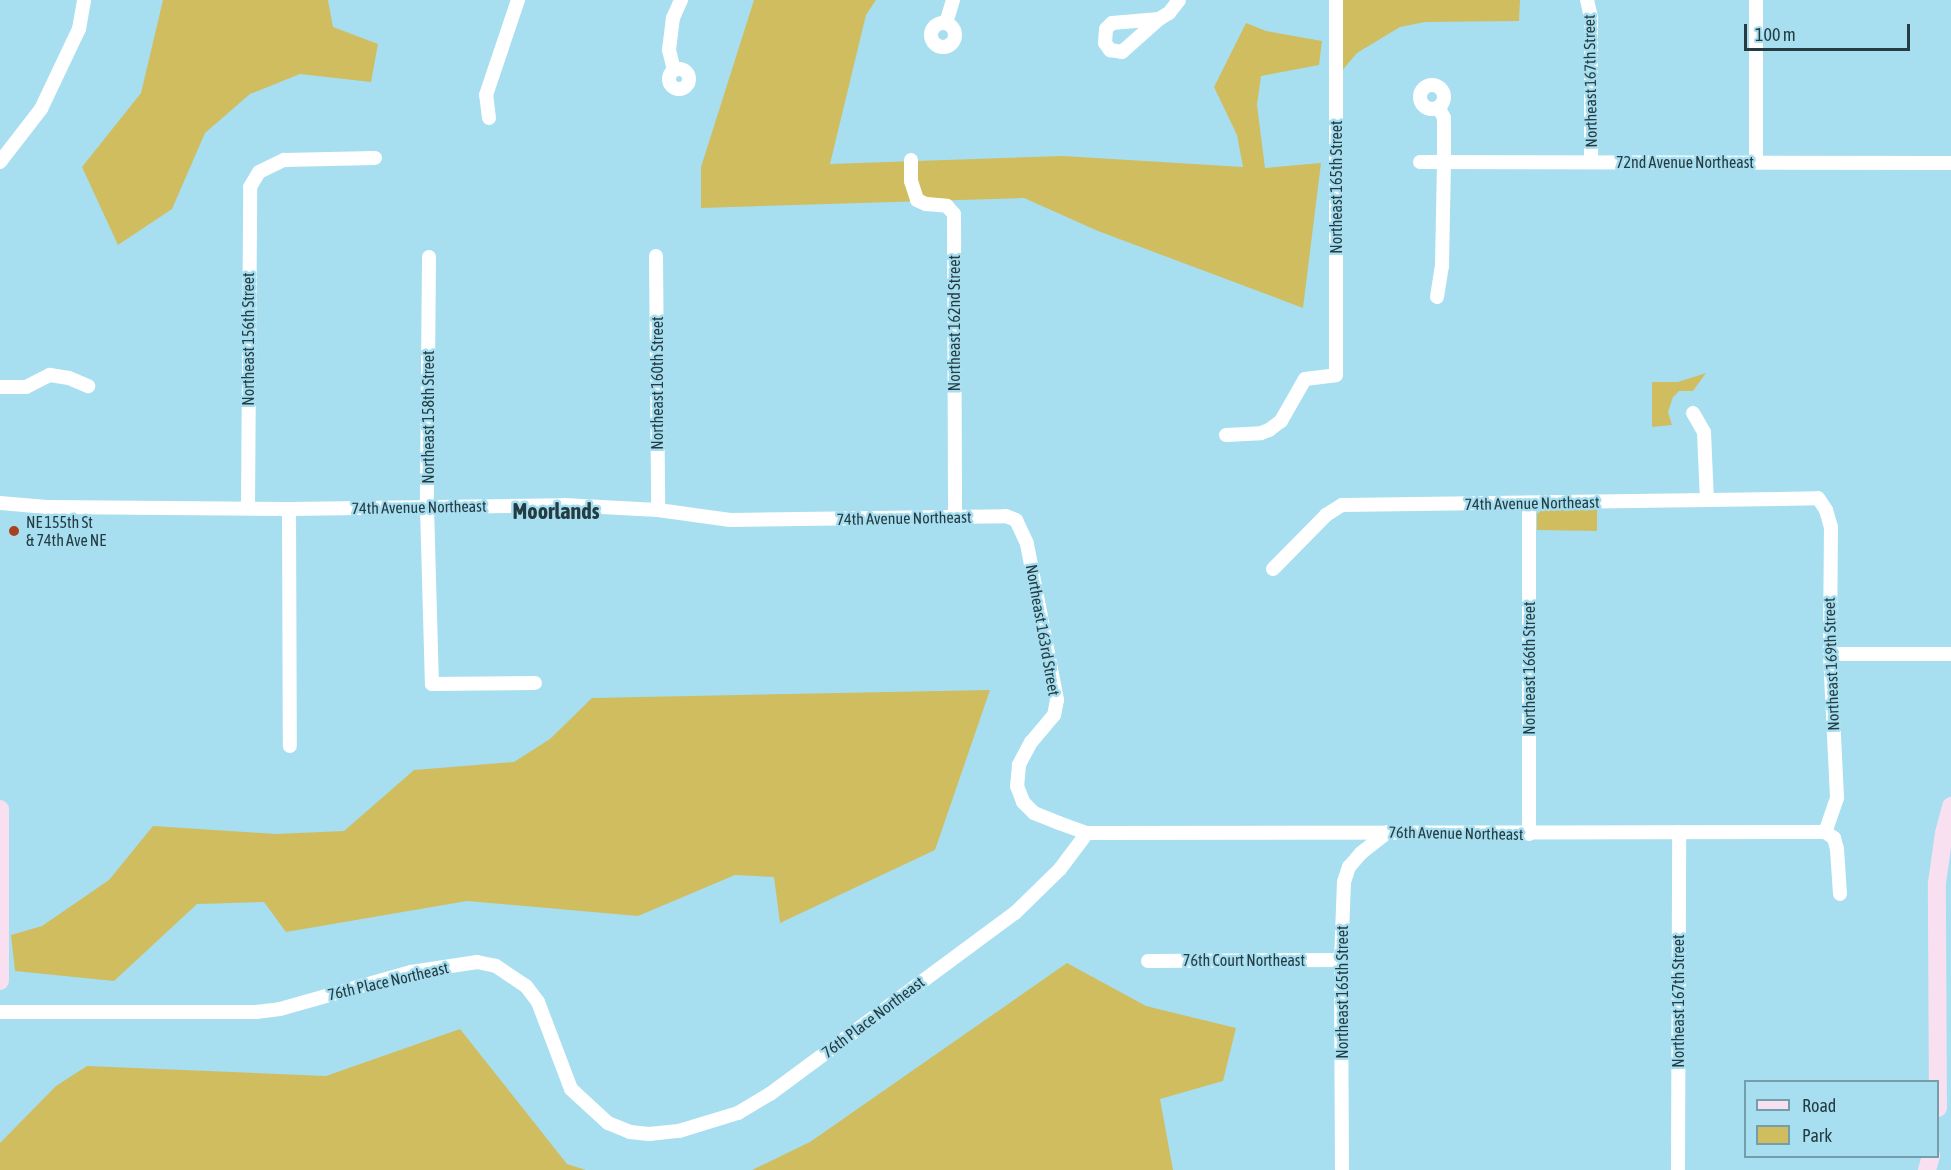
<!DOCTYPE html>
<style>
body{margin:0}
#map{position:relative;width:1951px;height:1170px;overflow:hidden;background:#a7dff0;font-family:"Asap Condensed",sans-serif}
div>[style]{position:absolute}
.green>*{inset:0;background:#d0bd5f}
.street>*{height:14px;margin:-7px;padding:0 7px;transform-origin:7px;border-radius:7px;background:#fff}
.street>.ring{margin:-7px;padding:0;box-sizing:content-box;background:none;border:14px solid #fff;border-radius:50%}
.secondary>*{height:18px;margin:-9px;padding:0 9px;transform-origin:9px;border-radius:9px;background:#f8e0f1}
.dots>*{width:16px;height:16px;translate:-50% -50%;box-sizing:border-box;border:3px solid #a7dff0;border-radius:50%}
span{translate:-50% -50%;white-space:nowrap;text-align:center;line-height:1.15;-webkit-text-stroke:5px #a7dff0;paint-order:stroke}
.street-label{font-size:16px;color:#253c43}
.poi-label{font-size:16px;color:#253c43}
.left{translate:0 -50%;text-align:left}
.district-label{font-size:22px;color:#253c43;font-weight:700}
.legend{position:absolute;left:1744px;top:1080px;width:195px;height:78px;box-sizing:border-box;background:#a7dff0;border:2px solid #739eab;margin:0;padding:8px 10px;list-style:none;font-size:18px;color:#253c43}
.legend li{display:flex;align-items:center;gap:12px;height:30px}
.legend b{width:30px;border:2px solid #739eab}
.scale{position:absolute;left:1744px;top:24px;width:166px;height:27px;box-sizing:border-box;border:3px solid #253c43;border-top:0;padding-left:8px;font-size:18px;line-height:21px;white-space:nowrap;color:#253c43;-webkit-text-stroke:4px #a7dff0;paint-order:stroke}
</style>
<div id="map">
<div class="green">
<div style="clip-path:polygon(163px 0,328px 0,333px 27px,378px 44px,371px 82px,300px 74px,250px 94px,205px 133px,172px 209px,118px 245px,82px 167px,141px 93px)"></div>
<div style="clip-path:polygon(754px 0,876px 0,866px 15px,830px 164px,1063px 156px,1243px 167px,1237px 135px,1214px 87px,1246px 23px,1266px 31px,1322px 41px,1319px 65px,1261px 76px,1257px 105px,1265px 168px,1321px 163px,1303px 308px,1098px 231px,1024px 198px,701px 208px,701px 167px)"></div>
<div style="clip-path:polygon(1339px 0,1520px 0,1519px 21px,1425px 22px,1400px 27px,1357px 53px,1339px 74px)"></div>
<div style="clip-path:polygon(1706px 373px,1693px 391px,1679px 391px,1673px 397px,1668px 412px,1672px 425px,1652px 427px,1652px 382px,1678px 382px)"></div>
<div style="clip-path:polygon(1544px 508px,1597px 508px,1597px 531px,1537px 530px,1537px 514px)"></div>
<div style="clip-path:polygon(990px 690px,935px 850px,780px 923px,774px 877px,735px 875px,638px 916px,467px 901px,286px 932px,264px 902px,197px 904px,114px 981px,15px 971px,11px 935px,42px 926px,109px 880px,153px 826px,276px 834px,344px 831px,414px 770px,514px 762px,550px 739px,592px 698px)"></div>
<div style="clip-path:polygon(1067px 963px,1146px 1006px,1236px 1028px,1223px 1081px,1160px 1099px,1173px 1170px,752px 1170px,810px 1142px)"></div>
<div style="clip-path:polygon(460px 1029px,567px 1164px,586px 1170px,0 1170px,0 1143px,56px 1086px,87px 1066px,326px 1076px)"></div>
</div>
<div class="street">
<div style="left:1587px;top:0;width:18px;rotate:77deg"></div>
<div style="left:1591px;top:18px;width:144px;rotate:90deg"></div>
<div style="left:1756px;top:0;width:162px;rotate:90deg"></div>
<div style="left:1159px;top:19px;width:47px;rotate:175.1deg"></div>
<div style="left:1112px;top:23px;width:8px;rotate:135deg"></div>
<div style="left:1106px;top:29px;width:14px;rotate:94deg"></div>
<div style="left:1105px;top:43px;width:9px;rotate:54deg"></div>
<div style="left:1110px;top:50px;width:12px;rotate:9deg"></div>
<div style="left:1122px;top:52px;width:50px;rotate:-41.7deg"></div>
<div style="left:1159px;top:19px;width:12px;rotate:-31deg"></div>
<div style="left:1169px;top:13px;width:16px;rotate:-52deg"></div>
<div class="ring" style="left:931px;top:23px;width:10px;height:10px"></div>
<div style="left:946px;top:23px;width:24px;rotate:-73deg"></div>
<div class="ring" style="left:669px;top:69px;width:6px;height:6px"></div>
<div style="left:674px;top:70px;width:21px;rotate:-104deg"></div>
<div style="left:669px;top:50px;width:32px;rotate:-83deg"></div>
<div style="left:673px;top:18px;width:20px;rotate:-66deg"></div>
<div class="ring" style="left:1420px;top:85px;width:10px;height:10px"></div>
<div style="left:489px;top:118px;width:23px;rotate:-97deg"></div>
<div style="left:486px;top:95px;width:100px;rotate:-71.4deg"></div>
<div style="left:911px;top:160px;width:21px;rotate:90deg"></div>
<div style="left:911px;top:181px;width:20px;rotate:72deg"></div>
<div style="left:917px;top:200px;width:10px;rotate:24deg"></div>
<div style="left:926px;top:204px;width:21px;rotate:5deg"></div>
<div style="left:947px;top:206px;width:11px;rotate:49deg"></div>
<div style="left:954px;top:214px;width:302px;rotate:89.8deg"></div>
<div style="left:0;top:162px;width:67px;rotate:-52.3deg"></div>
<div style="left:41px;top:109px;width:89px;rotate:-64.6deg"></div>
<div style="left:79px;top:29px;width:29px;rotate:-80deg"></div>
<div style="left:1420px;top:162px;width:531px;rotate:0.11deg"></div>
<div style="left:656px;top:256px;width:254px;rotate:89.5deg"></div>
<div style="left:429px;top:257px;width:250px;rotate:90.5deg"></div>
<div style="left:427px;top:507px;width:177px;rotate:88.4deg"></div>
<div style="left:432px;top:684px;width:103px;rotate:-0.6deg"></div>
<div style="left:1437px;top:297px;width:31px;rotate:-81deg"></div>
<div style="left:1442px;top:266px;width:104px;rotate:-88.9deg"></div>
<div style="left:1444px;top:162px;width:44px;rotate:-90deg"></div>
<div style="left:1444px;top:118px;width:11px;rotate:-117deg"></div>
<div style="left:0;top:387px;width:26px"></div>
<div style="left:26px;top:387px;width:27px;rotate:-27deg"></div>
<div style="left:50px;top:375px;width:19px;rotate:9deg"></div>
<div style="left:69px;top:378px;width:21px;rotate:23deg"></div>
<div style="left:1693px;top:413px;width:22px;rotate:60deg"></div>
<div style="left:1704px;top:432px;width:68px;rotate:87.5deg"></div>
<div style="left:1226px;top:435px;width:35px;rotate:-3deg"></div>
<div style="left:1261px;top:433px;width:9px;rotate:-21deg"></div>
<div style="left:1269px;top:430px;width:15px;rotate:-37deg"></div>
<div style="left:1281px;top:421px;width:48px;rotate:-60.3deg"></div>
<div style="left:1305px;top:379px;width:31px;rotate:-7deg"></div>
<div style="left:1336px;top:375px;width:375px;rotate:-90deg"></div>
<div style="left:0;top:503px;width:47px;rotate:4.9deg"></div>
<div style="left:47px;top:507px;width:242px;rotate:0.5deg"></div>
<div style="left:289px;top:509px;width:275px;rotate:-0.8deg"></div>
<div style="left:564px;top:505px;width:94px;rotate:3deg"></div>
<div style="left:658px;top:510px;width:73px;rotate:7.9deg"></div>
<div style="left:730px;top:520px;width:276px;rotate:-0.8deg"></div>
<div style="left:1006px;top:516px;width:11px;rotate:22deg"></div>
<div style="left:1016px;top:520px;width:26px;rotate:65deg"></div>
<div style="left:1027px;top:544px;width:159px;rotate:79.1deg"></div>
<div style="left:1057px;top:700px;width:15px;rotate:101deg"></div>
<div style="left:1054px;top:715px;width:35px;rotate:130deg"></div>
<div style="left:1031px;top:742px;width:26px;rotate:118deg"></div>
<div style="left:1019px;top:765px;width:21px;rotate:95deg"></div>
<div style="left:1017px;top:786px;width:17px;rotate:69deg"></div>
<div style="left:1023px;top:802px;width:16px;rotate:45deg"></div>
<div style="left:1034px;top:813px;width:27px;rotate:22deg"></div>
<div style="left:1059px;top:823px;width:30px;rotate:20deg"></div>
<div style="left:1087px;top:833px;width:738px;rotate:-0.08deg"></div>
<div style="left:1529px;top:503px;width:331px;rotate:90deg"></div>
<div style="left:248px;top:508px;width:321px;rotate:-89.6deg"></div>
<div style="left:250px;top:187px;width:17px;rotate:-59deg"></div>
<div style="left:259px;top:172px;width:28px;rotate:-26deg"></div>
<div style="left:284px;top:160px;width:91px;rotate:-1.3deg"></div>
<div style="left:289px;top:509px;width:237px;rotate:89.8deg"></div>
<div style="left:1273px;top:569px;width:76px;rotate:-45.5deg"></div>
<div style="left:1326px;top:515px;width:19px;rotate:-32deg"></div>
<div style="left:1342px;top:505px;width:476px;rotate:-0.8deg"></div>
<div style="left:1818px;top:498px;width:14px;rotate:56deg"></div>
<div style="left:1826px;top:510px;width:18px;rotate:74deg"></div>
<div style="left:1831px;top:527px;width:127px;rotate:90.5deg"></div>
<div style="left:1830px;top:654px;width:144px;rotate:87.2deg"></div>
<div style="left:1837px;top:798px;width:36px;rotate:109deg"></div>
<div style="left:1830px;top:654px;width:121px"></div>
<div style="left:1825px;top:832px;width:11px;rotate:34deg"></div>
<div style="left:1834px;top:838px;width:11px;rotate:75deg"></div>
<div style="left:1837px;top:849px;width:45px;rotate:86.2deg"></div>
<div style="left:1148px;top:961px;width:193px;rotate:-0.3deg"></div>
<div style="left:0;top:1012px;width:256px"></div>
<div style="left:256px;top:1012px;width:24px;rotate:-7deg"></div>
<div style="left:280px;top:1009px;width:136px;rotate:-15.8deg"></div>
<div style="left:411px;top:972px;width:67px;rotate:-8.6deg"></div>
<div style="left:477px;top:962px;width:19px;rotate:12deg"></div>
<div style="left:496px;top:966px;width:36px;rotate:34deg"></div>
<div style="left:526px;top:986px;width:20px;rotate:53deg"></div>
<div style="left:538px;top:1002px;width:93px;rotate:69.2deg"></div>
<div style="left:571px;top:1089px;width:50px;rotate:42.6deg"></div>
<div style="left:608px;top:1123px;width:24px;rotate:22deg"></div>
<div style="left:630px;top:1132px;width:19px;rotate:6deg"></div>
<div style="left:649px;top:1134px;width:30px;rotate:-6deg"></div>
<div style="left:679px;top:1131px;width:62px;rotate:-17deg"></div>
<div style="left:738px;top:1113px;width:37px;rotate:-31deg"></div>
<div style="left:770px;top:1094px;width:305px;rotate:-36.5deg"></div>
<div style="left:1015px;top:913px;width:63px;rotate:-44.4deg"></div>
<div style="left:1060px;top:869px;width:45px;rotate:-53.1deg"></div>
<div style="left:1342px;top:1170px;width:210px;rotate:-90.3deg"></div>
<div style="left:1341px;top:960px;width:78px;rotate:-87.8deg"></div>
<div style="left:1344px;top:882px;width:16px;rotate:-72deg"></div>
<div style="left:1349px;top:867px;width:18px;rotate:-49deg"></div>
<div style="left:1361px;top:853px;width:34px;rotate:-38deg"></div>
<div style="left:1678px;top:1170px;width:338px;rotate:-89.8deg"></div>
</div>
<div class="secondary">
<div style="left:0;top:809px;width:172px;rotate:90deg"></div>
<div style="left:1938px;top:1108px;width:225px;rotate:-90.3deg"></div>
<div style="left:1937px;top:883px;width:50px;rotate:-82deg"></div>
<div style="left:1944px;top:833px;width:28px;rotate:-75deg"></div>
<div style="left:1927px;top:1170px;width:15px;rotate:-74deg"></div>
</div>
<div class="dots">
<div style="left:14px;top:531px;background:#a8411d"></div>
</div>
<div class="street-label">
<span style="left:1590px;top:81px;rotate:-91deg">Northeast 167th Street</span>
<span style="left:1685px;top:162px">72nd Avenue Northeast</span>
<span style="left:1336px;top:187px;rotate:-90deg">Northeast 165th Street</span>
<span style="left:954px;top:323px;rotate:-90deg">Northeast 162nd Street</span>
<span style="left:248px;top:339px;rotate:-90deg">Northeast 156th Street</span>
<span style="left:657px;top:383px;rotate:-90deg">Northeast 160th Street</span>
<span style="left:428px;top:417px;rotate:-90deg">Northeast 158th Street</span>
<span style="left:1532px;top:503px;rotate:-1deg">74th Avenue Northeast</span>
<span style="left:419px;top:507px;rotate:-1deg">74th Avenue Northeast</span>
<span style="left:904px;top:518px;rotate:-1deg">74th Avenue Northeast</span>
<span style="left:1043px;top:630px;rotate:80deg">Northeast 163rd Street</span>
<span style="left:1831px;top:664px;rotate:-92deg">Northeast 169th Street</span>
<span style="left:1529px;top:668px;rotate:-90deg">Northeast 166th Street</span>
<span style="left:1456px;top:833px;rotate:1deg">76th Avenue Northeast</span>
<span style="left:1244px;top:960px">76th Court Northeast</span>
<span style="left:388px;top:981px;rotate:-13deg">76th Place Northeast</span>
<span style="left:1342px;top:992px;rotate:-90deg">Northeast 165th Street</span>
<span style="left:1678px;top:1001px;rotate:-90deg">Northeast 167th Street</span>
<span style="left:873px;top:1017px;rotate:-37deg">76th Place Northeast</span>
</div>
<div class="poi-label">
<span class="left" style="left:26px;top:531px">NE 155th St<br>&amp; 74th Ave NE</span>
</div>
<div class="district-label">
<span style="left:556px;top:512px">Moorlands</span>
</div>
<ul class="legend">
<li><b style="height:8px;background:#f8e0f1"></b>Road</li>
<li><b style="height:16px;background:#d0bd5f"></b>Park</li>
</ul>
<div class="scale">100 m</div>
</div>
